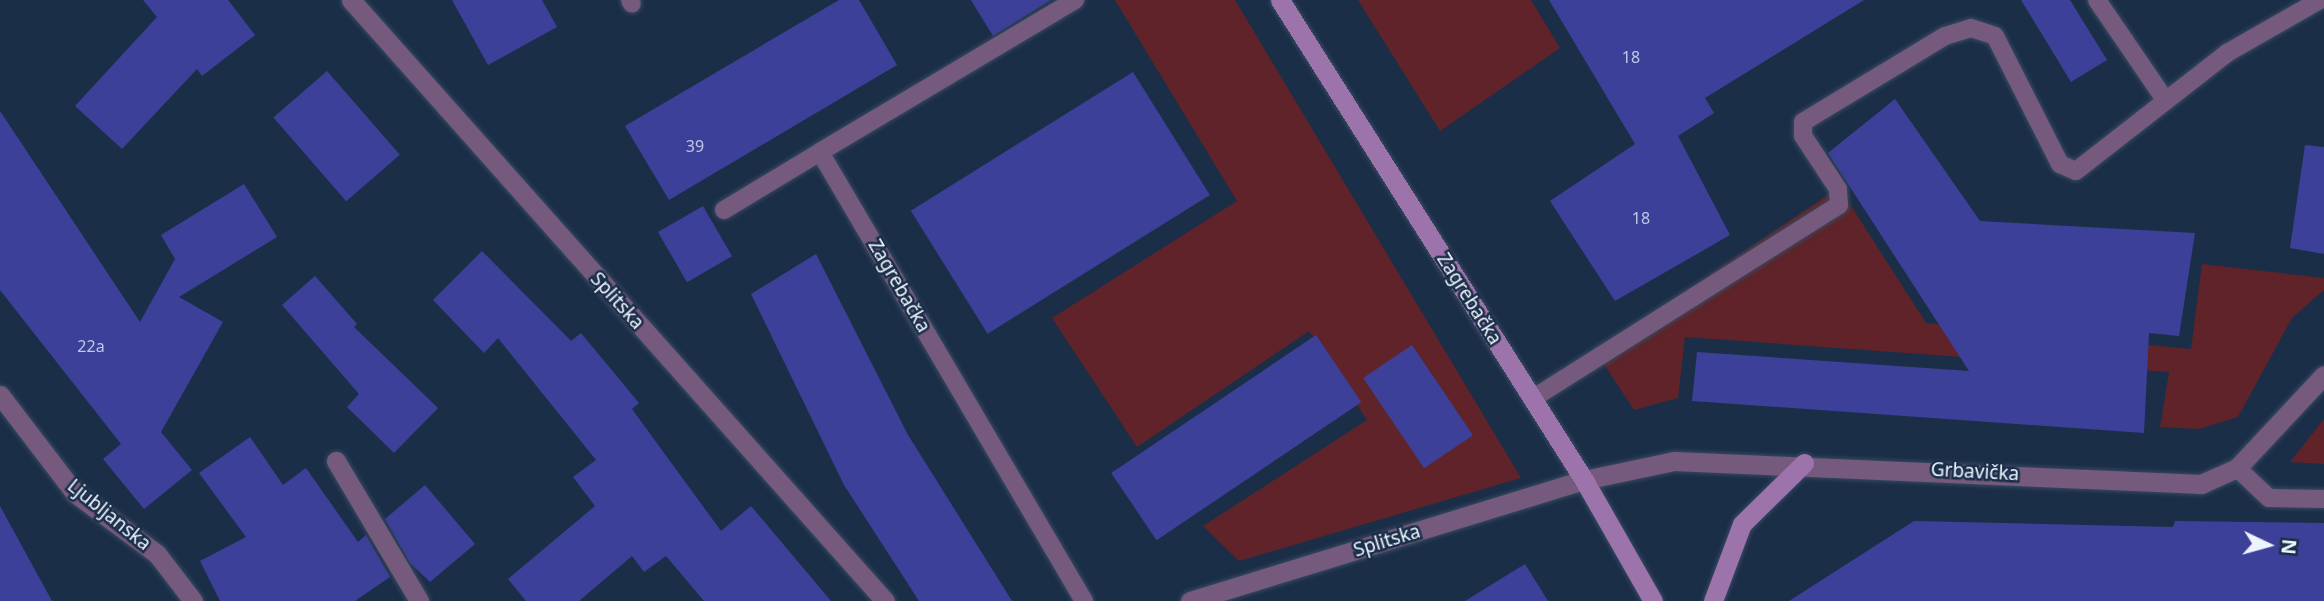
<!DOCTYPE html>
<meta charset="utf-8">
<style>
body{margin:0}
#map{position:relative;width:2324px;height:601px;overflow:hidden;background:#1b2e48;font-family:"Noto Sans",sans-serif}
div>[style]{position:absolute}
.green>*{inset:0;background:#5f2329}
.building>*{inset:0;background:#3d4099;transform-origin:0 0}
.roads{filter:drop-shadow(0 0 2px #384a61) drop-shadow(0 0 2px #384a61)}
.service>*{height:18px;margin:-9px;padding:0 9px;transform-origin:9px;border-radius:9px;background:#755a7e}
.minor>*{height:19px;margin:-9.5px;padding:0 9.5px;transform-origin:9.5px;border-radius:9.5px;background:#755a7e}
.secondary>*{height:19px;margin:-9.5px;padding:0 9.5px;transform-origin:9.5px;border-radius:9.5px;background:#9d73ac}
span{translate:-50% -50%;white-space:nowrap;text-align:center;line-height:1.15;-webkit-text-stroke:5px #1b2e48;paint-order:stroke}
.number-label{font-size:16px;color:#c1c7e5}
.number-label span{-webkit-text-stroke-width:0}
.street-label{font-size:19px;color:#edf4fe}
.north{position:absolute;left:2233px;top:510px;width:70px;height:70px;-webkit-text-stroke:5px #1b2e48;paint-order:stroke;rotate:95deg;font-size:19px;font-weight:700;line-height:28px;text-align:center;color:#edf4fe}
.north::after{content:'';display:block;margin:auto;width:24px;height:32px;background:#edf4fe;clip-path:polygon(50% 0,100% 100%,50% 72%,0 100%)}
</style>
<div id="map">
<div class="green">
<div style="clip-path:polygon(1115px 0,1235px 0,1521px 478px,1239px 561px,1203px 526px,1367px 420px,1309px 331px,1137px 447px,1052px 318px,1237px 201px)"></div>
<div style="clip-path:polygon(1358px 0,1531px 0,1560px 48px,1440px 131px)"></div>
<div style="clip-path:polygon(1839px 187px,1926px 323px,2191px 349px,2202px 264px,2324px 278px,2324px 290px,2292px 318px,2238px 417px,2199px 429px,2160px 427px,2169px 372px,1685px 337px,1678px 398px,1634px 410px,1596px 352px)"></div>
<div style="clip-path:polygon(2324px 419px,2324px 464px,2290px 462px)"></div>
</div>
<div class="building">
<div style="clip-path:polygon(143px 0,228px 0,255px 35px,202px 76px,197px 69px,122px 149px,75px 106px,157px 17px)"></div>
<div style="clip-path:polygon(452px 0,542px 0,557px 27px,488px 65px)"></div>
<div style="clip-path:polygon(839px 0,859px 0,897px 65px,669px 200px,625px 126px)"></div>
<div style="clip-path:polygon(971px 0,1051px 0,993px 36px)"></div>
<div style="clip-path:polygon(1549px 0,1864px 0,1705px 98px,1714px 113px,1678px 136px,1730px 235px,1615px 301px,1550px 201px,1635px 144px)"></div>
<div style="clip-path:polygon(2021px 0,2070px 0,2107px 60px,2071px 82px)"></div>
<div style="left:327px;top:71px;width:111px;height:71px;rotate:49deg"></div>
<div style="left:1133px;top:72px;width:145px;height:262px;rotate:58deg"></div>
<div style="clip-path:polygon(1895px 99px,1980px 221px,2195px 233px,2179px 336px,2149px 333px,2144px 433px,1692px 401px,1697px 352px,1969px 371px,1828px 153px)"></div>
<div style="clip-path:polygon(0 111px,140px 322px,175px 259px,161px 235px,244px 184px,277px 237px,179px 297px,223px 322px,161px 432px,192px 470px,144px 509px,103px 459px,121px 444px,0 290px)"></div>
<div style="clip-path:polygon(2305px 145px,2324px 147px,2324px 254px,2290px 248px)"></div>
<div style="left:703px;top:206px;width:58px;height:52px;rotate:60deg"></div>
<div style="clip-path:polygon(482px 251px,571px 341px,581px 333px,639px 403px,632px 409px,721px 531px,751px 506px,831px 601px,704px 601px,666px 556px,644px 572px,632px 556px,579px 601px,526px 601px,508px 579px,595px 506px,573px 477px,596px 460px,498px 338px,484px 353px,433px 300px)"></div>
<div style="clip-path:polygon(816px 254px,908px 435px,1012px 601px,919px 601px,844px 485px,751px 294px)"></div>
<div style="clip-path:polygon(315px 276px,357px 324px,354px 327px,438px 408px,394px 453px,347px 407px,359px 394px,282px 305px)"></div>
<div style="left:1316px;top:335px;width:81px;height:247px;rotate:56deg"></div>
<div style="left:1412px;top:345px;width:109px;height:59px;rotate:56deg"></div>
<div style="clip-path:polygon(250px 437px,283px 485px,306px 468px,358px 542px,366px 535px,390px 577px,355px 601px,220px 601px,200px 561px,246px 537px,199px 473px)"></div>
<div style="clip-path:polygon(425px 485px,475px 544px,430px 582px,410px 563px,385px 519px)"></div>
<div style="clip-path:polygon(0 506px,52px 601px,0 601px)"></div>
<div style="clip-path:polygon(1914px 521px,2173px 527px,2175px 521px,2324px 523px,2324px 601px,1789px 601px)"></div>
<div style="clip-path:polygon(1525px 564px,1548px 601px,1465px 601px)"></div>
</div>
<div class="roads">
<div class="service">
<div style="left:630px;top:0;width:4px;rotate:63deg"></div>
<div style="left:1075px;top:0;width:297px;rotate:149.2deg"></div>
<div style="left:820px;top:152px;width:521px;rotate:59.55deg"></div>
<div style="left:2097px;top:0;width:122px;rotate:55.7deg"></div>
<div style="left:724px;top:210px;width:112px;rotate:-31.1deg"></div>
<div style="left:1532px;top:399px;width:363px;rotate:-32.3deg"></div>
<div style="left:1839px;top:205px;width:16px;rotate:-94deg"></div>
<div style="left:1838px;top:189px;width:64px;rotate:-123.4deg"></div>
<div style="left:1803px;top:136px;width:14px;rotate:-90deg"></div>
<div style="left:1803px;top:122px;width:166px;rotate:-31.2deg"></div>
<div style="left:1945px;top:36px;width:27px;rotate:-17deg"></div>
<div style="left:1971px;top:28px;width:25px;rotate:18deg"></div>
<div style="left:1995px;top:36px;width:144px;rotate:63.1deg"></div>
<div style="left:2060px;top:164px;width:17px;rotate:24deg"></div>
<div style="left:2076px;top:171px;width:192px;rotate:-38deg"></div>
<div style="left:2227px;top:53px;width:107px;rotate:-29.7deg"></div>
<div style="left:2237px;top:468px;width:44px;rotate:43.2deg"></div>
<div style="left:2269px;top:498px;width:55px;rotate:1deg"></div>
</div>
<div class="minor">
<div style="left:351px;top:0;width:804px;rotate:48.38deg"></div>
<div style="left:0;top:395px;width:123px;rotate:52.6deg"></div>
<div style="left:75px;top:493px;width:102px;rotate:36.6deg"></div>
<div style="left:157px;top:554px;width:59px;rotate:52.5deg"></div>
<div style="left:336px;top:461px;width:163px;rotate:59.3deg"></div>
<div style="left:1190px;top:601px;width:412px;rotate:-17.1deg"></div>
<div style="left:1584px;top:480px;width:92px;rotate:-11.9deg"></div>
<div style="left:1674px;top:461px;width:528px;rotate:2.5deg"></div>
<div style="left:2201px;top:484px;width:39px;rotate:-24deg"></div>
<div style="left:2237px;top:468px;width:127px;rotate:-46.9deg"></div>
</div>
<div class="secondary">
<div style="left:1280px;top:0;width:568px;rotate:57.65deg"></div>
<div style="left:1584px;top:480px;width:139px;rotate:60.3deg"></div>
<div style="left:1713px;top:601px;width:82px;rotate:-69.4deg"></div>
<div style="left:1742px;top:524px;width:87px;rotate:-44.5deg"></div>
</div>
</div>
<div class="number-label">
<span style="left:1631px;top:57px">18</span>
<span style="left:695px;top:146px">39</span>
<span style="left:1641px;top:218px">18</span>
<span style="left:91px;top:346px">22a</span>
</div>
<div class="street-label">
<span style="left:899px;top:286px;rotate:60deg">Zagrebačka</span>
<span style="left:1469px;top:299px;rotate:58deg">Zagrebačka</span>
<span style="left:617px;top:301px;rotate:48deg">Splitska</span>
<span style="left:1975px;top:472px;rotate:3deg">Grbavička</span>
<span style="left:109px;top:515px;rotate:39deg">Ljubljanska</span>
<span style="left:1387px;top:541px;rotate:-17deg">Splitska</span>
</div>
<div class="north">N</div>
</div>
